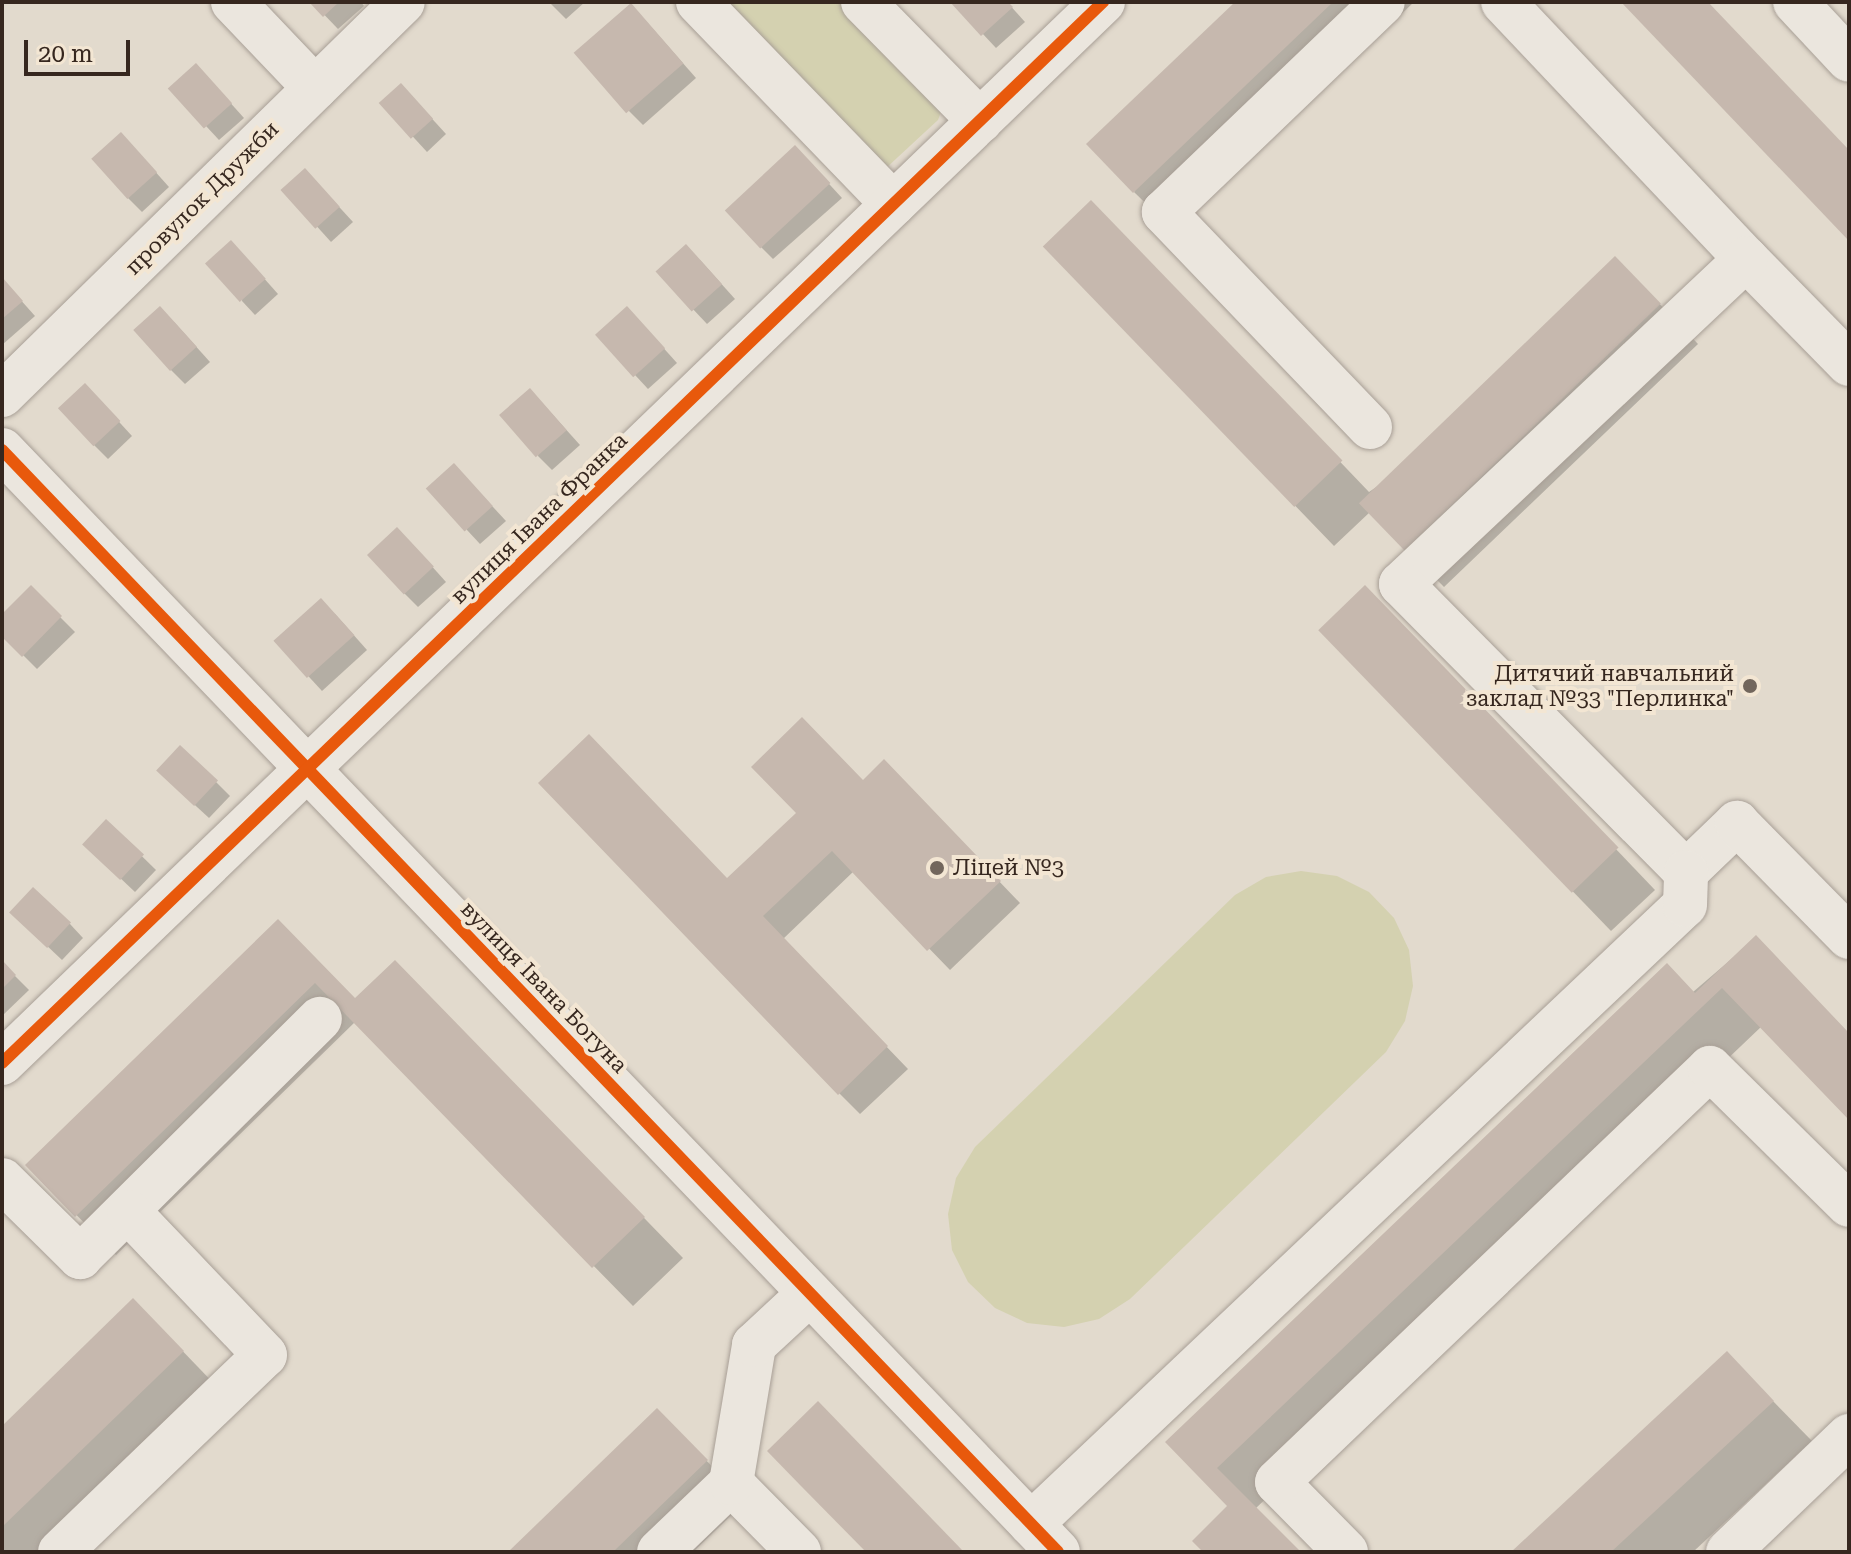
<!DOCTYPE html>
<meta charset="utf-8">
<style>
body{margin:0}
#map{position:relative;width:1851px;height:1554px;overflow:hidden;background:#e2dacd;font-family:"Roboto Serif",serif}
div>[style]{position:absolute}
.green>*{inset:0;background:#d4d1b0}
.shadow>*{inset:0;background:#0003}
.building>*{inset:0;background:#c6b8ae;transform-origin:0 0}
.roads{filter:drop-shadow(0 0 2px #a89f96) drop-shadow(0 0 2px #a89f96)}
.minor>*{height:44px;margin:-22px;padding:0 22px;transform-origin:22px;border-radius:22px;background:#ebe6de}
.cycleway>*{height:12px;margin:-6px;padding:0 6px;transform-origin:6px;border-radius:6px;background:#e8590c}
.dots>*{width:22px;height:22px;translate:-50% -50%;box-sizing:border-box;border:4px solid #f3e6d3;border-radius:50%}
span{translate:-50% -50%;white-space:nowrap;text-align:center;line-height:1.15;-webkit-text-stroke:8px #f3e6d3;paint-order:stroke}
.street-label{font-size:22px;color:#36271f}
.poi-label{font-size:22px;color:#36271f}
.right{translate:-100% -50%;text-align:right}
.left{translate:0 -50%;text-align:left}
.frame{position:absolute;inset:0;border:4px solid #36271f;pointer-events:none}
.scale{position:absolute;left:24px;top:40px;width:106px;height:36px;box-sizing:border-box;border:4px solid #36271f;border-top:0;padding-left:10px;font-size:24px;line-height:28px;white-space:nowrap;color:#36271f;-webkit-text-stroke:6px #f3e6d3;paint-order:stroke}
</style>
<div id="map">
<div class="green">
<div style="clip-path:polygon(693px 2px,841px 2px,935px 97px,942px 109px,938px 120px,871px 182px)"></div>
<div style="clip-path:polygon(1301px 871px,1337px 876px,1369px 892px,1394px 918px,1409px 950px,1413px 986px,1405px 1021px,1386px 1052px,1130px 1299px,1099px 1319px,1064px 1327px,1027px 1323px,995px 1308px,968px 1282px,952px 1250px,948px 1214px,956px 1178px,975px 1147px,1235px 895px,1266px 877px)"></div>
</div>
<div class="shadow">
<div style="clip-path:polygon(312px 2px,361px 2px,364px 6px,338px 29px)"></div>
<div style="clip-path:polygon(549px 2px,585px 2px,566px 19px)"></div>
<div style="clip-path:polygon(953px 2px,1007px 2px,1025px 22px,996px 48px)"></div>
<div style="clip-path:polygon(1237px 2px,1414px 2px,1174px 231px,1134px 192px)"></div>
<div style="clip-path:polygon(645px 20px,696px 78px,643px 125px,629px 111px)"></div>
<div style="clip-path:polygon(209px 79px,244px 118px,219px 140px,206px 126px)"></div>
<div style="clip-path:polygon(415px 100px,446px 134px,427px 152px,382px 103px)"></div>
<div style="clip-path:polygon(135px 149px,169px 187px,142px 212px,128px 198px)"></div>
<div style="clip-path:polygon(808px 161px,842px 198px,773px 259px,759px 245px)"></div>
<div style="clip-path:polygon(319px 185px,353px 222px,331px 242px,284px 190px)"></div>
<div style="clip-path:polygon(1130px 242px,1369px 492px,1654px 298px,1698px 344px,1444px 587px,1370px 512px,1334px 546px,1045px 246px)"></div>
<div style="clip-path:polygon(245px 257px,278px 294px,255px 315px,242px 301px)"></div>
<div style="clip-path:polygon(700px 260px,735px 299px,707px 324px,658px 272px)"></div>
<div style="clip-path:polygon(2px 279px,35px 316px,2px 345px)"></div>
<div style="clip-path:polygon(174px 322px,210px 362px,185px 384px,171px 370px)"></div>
<div style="clip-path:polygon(641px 323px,677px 363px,648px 389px,598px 335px)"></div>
<div style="clip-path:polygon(99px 400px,132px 436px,108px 459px,94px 445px)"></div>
<div style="clip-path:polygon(544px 405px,580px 445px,552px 470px,538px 456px)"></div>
<div style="clip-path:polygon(468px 480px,506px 521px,480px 544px,467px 530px)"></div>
<div style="clip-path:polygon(411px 543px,446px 582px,418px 607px,404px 593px)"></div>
<div style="clip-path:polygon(31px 588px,75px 632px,37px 669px,2px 634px,2px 617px)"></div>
<div style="clip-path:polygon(335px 614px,367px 650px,322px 691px,276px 641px)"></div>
<div style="clip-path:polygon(1404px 627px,1655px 890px,1611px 931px,1321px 630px)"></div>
<div style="clip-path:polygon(216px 782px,230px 796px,209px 818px,172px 784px)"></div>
<div style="clip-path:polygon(905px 783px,1020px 903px,950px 970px,854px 871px,783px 939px,908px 1069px,860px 1114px,839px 1093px,727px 880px)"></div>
<div style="clip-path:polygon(106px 821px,156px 870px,135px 892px,99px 858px)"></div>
<div style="clip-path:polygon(278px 921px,356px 1000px,434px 1002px,683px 1258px,633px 1306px,355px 1022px,116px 1255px,27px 1165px)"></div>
<div style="clip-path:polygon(70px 924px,83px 938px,62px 960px,26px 926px)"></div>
<div style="clip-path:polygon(1756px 938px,1849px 1034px,1849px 1117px,1762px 1026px,1255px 1509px,1298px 1552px,1206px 1552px,1230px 1506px,1168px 1442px)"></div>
<div style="clip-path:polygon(2px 963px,29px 990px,2px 1016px)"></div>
<div style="clip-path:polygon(173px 1341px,222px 1392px,56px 1552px,2px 1552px,2px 1428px)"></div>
<div style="clip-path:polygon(1727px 1354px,1812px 1441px,1693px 1552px,1514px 1552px)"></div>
<div style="clip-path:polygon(696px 1450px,746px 1501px,693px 1552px,510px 1552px)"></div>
</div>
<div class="building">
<div style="clip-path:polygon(309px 2px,339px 2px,323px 17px)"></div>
<div style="clip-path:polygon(950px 2px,1008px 2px,1013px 7px,981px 36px)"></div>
<div style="clip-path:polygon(1235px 2px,1333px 2px,1133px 193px,1086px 144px)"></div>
<div style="clip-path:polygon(1621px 2px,1708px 2px,1849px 150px,1849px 241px)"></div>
<div style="left:631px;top:3px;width:80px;height:76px;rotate:49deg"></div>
<div style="left:196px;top:63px;width:54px;height:38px;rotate:48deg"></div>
<div style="left:401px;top:83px;width:48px;height:30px;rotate:48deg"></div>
<div style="left:121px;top:132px;width:54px;height:40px;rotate:48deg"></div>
<div style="left:795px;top:145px;width:52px;height:96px;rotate:47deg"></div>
<div style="left:305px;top:168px;width:52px;height:33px;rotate:48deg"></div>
<div style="left:1091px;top:200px;width:362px;height:67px;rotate:46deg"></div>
<div style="left:231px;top:240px;width:52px;height:35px;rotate:48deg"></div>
<div style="left:686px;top:244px;width:54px;height:41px;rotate:48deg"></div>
<div style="left:1615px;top:256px;width:66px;height:356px;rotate:46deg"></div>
<div style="clip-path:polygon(2px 277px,23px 301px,2px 319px)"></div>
<div style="left:160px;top:306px;width:55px;height:36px;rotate:48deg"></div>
<div style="left:627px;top:306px;width:57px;height:43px;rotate:48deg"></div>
<div style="left:85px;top:383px;width:52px;height:37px;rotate:47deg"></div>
<div style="left:530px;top:388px;width:56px;height:41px;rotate:49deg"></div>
<div style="left:454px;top:463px;width:58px;height:38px;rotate:48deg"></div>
<div style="left:397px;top:527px;width:54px;height:41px;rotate:47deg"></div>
<div style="clip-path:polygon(31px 585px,62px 616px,22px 657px,2px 637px,2px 614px)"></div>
<div style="left:1365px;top:585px;width:365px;height:65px;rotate:46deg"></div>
<div style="left:321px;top:598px;width:50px;height:64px;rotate:48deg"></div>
<div style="clip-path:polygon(802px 717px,863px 780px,884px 759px,1001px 881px,927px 951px,832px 851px,763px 916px,888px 1046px,838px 1095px,538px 783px,589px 734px,727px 878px,796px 813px,751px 767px)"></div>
<div style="left:180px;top:745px;width:52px;height:35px;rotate:43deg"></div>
<div style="left:106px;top:819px;width:52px;height:35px;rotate:43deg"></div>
<div style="left:33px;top:887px;width:52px;height:35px;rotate:43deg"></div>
<div style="clip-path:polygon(278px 919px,355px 998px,395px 960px,645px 1217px,592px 1268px,315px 983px,75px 1217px,25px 1165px)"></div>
<div style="clip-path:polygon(1756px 935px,1849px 1033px,1849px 1120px,1722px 988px,1217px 1468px,1301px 1552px,1203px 1552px,1192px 1541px,1227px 1506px,1165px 1442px,1667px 963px,1695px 993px)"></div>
<div style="clip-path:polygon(2px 960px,16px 975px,2px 989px)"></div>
<div style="clip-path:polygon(133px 1298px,184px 1351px,2px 1527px,2px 1426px)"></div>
<div style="clip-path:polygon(1727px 1351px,1774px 1401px,1611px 1552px,1511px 1552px)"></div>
<div style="clip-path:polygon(818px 1401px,964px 1552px,866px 1552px,801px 1486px,767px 1451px)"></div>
<div style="clip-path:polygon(657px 1408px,708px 1460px,613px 1552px,508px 1552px)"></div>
</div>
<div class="roads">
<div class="minor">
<div style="left:233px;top:2px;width:119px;rotate:46.4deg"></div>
<div style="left:698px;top:2px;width:281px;rotate:46deg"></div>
<div style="left:863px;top:2px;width:167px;rotate:45.5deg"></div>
<div style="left:1503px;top:2px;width:354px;rotate:46.6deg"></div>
<div style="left:1795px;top:2px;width:79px;rotate:47deg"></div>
<div style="left:1849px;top:364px;width:147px;rotate:-134.4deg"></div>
<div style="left:1746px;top:259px;width:474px;rotate:136.7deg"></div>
<div style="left:1401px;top:584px;width:405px;rotate:45.3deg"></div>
<div style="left:1686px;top:872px;width:71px;rotate:-43.9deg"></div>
<div style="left:1737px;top:823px;width:160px;rotate:45.5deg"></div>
<div style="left:2px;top:395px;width:561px;rotate:-44.42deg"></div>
<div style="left:1370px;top:427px;width:298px;rotate:-133.8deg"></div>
<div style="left:1164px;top:212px;width:303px;rotate:-43.8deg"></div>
<div style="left:2px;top:450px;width:1526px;rotate:46.22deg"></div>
<div style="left:2px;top:1063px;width:1529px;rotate:-43.94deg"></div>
<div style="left:2px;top:1180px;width:110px;rotate:44.6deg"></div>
<div style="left:80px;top:1257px;width:338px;rotate:-44.8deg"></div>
<div style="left:1031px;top:1524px;width:900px;rotate:-43.43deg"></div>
<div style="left:1685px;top:905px;width:33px;rotate:-88deg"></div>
<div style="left:60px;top:1552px;width:284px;rotate:-43.9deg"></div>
<div style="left:265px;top:1355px;width:197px;rotate:-133.6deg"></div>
<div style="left:659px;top:1552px;width:100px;rotate:-43.8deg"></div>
<div style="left:799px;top:1552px;width:97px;rotate:-134.6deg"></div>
<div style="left:731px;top:1483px;width:140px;rotate:-80.5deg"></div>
<div style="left:754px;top:1345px;width:76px;rotate:-42.9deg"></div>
<div style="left:1346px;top:1552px;width:98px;rotate:-134.6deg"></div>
<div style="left:1277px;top:1482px;width:599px;rotate:-43.71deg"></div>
<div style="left:1710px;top:1068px;width:195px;rotate:44.6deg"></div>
<div style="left:1728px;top:1552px;width:168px;rotate:-43.8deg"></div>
</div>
</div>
<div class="cycleway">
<div style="left:2px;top:450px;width:1526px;rotate:46.22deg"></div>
<div style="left:2px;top:1063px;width:1529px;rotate:-43.94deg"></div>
</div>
<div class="dots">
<div style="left:1750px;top:686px;background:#72665c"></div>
<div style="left:937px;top:868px;background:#72665c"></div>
</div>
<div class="street-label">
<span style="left:202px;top:198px;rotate:-45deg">провулок Дружби</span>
<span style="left:539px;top:518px;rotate:-44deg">вулиця Івана Франка</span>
<span style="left:544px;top:987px;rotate:46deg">вулиця Івана Богуна</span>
</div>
<div class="poi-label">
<span class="right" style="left:1734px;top:686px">Дитячий навчальний<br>заклад №33 "Перлинка"</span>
<span class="left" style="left:953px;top:868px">Ліцей №3</span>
</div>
<div class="frame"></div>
<div class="scale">20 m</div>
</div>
